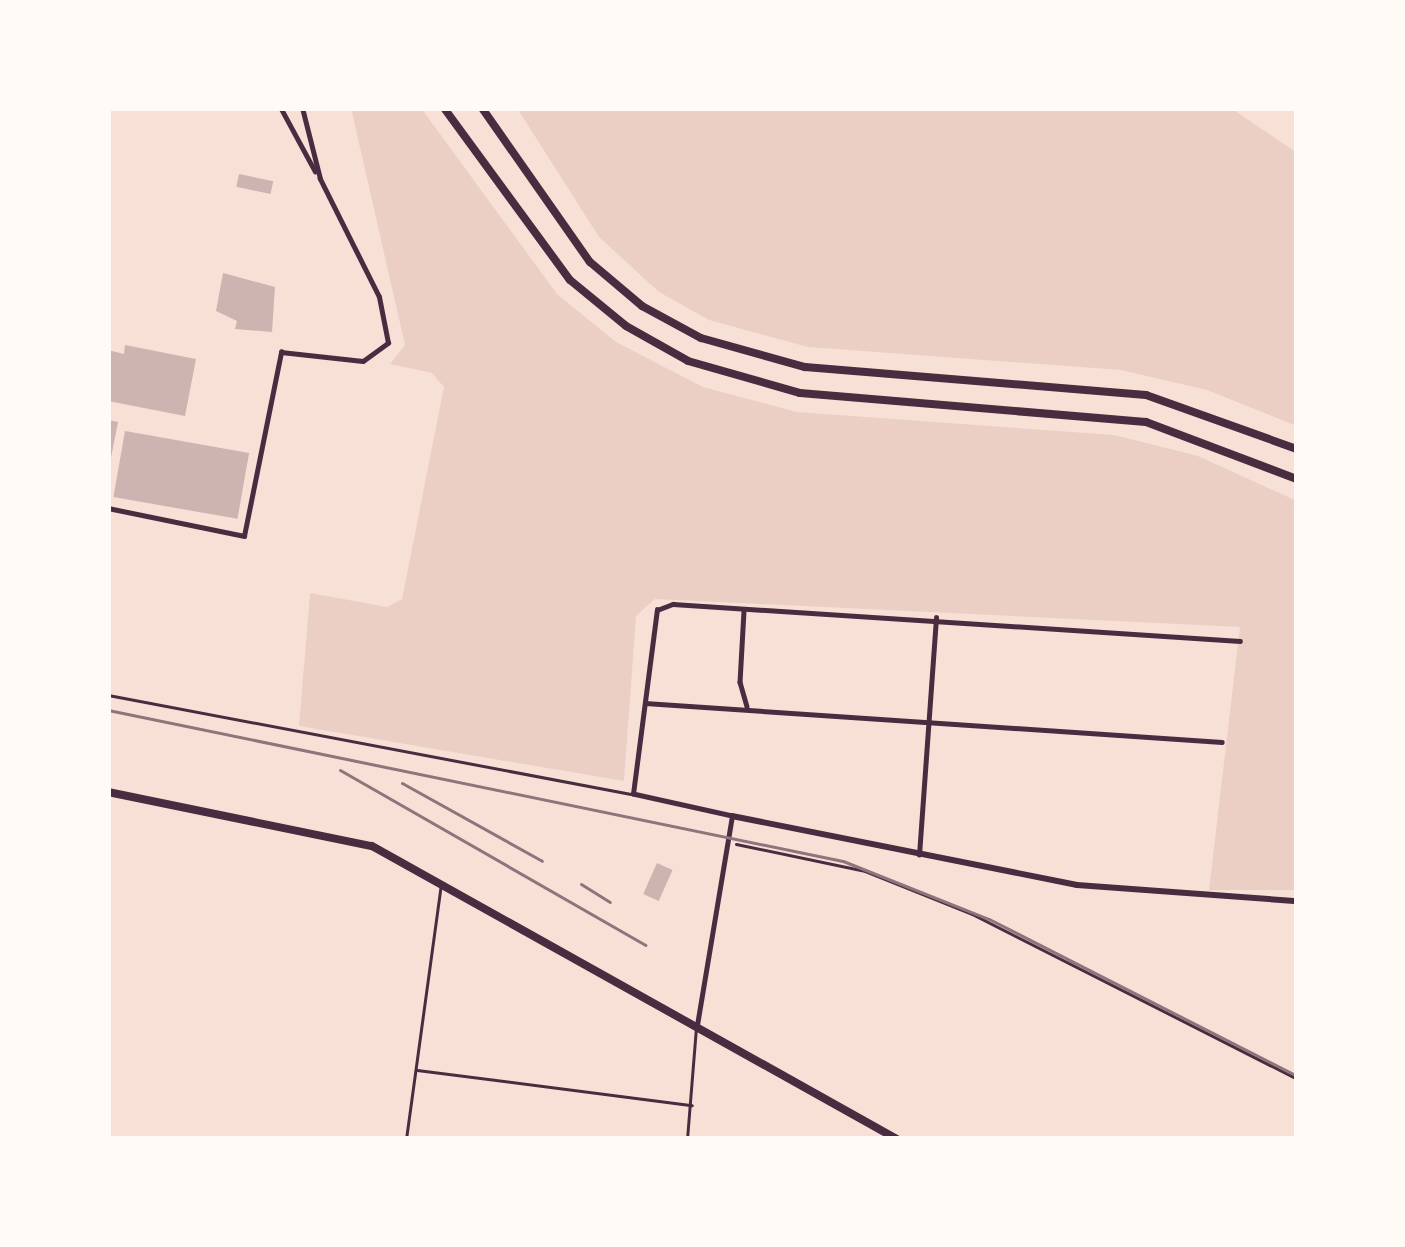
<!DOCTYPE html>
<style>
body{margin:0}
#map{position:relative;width:1405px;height:1247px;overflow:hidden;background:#f7e1d7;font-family:"PT Sans Narrow",sans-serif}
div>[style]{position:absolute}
.green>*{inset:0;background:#ebcfc5}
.building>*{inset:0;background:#ccb4b1;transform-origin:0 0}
.path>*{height:3px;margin:-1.5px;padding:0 1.5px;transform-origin:1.5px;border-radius:1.5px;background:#4a2c40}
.service>*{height:3px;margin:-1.5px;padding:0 1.5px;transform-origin:1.5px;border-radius:1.5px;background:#4a2c40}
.minor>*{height:4.5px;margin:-2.25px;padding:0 2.25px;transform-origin:2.25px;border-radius:2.25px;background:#4a2c40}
.tertiary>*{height:6px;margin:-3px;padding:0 3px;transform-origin:3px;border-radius:3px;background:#4a2c40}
.secondary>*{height:8px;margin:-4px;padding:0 4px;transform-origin:4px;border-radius:4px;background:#4a2c40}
.rail>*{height:3px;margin:-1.5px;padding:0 1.5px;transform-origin:1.5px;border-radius:1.5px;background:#8f747c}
span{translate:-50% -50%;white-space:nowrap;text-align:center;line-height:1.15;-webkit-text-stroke:9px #fffaf5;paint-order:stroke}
.frame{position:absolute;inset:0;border:111px solid #fffaf5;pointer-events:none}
</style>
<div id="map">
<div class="green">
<div style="clip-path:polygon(351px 108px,421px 108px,557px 294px,616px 342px,703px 387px,797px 412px,1114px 435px,1198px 456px,1297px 501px,1297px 890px,1209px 890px,1240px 627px,655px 599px,636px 616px,624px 781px,299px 726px,310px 593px,387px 607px,402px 599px,444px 387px,432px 373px,390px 364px,405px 345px)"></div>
<div style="clip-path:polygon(517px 108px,1231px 108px,1297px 153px,1297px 426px,1207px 390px,1121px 370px,808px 347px,709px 320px,659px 292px,599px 237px)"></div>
</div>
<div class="building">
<div style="left:239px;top:174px;width:35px;height:13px;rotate:12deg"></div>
<div style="clip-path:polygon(223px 273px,275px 287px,272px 332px,235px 329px,237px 321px,216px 311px)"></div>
<div style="clip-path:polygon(125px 345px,196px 359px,185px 416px,108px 401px,108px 350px,124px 354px)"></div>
<div style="clip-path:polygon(108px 420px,118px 422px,110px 463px,108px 463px)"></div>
<div style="left:125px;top:431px;width:126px;height:67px;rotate:10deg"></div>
<div style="left:657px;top:863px;width:17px;height:34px;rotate:24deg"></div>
</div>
<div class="path">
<div style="left:736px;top:844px;width:132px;rotate:11.8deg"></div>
<div style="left:865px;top:871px;width:115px;rotate:21.9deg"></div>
<div style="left:972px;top:914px;width:364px;rotate:26.9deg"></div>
</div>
<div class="service">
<div style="left:108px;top:695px;width:532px;rotate:10.72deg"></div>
<div style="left:417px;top:1070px;width:277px;rotate:7.3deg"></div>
<div style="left:406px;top:1139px;width:256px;rotate:-82.2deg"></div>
<div style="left:687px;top:1139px;width:111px;rotate:-85.4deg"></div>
</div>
<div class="minor">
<div style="left:281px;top:108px;width:72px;rotate:61.6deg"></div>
<div style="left:108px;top:508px;width:139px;rotate:11.6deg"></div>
<div style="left:244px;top:536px;width:188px;rotate:-78.6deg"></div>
<div style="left:281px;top:352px;width:82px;rotate:6.3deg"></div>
<div style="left:363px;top:361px;width:31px;rotate:-36deg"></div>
<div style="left:388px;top:343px;width:47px;rotate:-101.1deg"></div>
<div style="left:379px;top:297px;width:132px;rotate:-116.6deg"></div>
<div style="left:320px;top:179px;width:73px;rotate:-104.2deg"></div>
<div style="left:744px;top:611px;width:71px;rotate:93.2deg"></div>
<div style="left:740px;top:682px;width:25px;rotate:74deg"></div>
<div style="left:645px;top:703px;width:578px;rotate:3.87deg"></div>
<div style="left:919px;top:855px;width:238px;rotate:-85.9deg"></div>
<div style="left:697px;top:1025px;width:212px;rotate:-80.5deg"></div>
<div style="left:732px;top:816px;width:101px;rotate:-167.5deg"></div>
<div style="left:633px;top:794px;width:186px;rotate:-82.6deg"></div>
<div style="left:657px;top:610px;width:17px;rotate:-21deg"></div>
<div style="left:673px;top:604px;width:568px;rotate:3.73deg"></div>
</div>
<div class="tertiary">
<div style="left:732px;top:816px;width:352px;rotate:11.3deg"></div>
<div style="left:1077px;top:885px;width:221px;rotate:4.2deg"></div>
</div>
<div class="secondary">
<div style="left:444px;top:108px;width:213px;rotate:53.8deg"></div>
<div style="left:570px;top:280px;width:72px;rotate:39.4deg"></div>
<div style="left:626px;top:326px;width:71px;rotate:29.4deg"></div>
<div style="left:688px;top:361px;width:116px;rotate:15.9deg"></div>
<div style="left:800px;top:393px;width:347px;rotate:4.8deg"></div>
<div style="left:1146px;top:422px;width:161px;rotate:20.7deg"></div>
<div style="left:482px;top:108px;width:188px;rotate:55deg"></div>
<div style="left:590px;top:262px;width:68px;rotate:40.2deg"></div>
<div style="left:642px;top:306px;width:67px;rotate:28.5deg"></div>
<div style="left:701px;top:338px;width:108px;rotate:15.6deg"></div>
<div style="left:805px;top:367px;width:342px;rotate:4.7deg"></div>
<div style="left:1146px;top:395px;width:160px;rotate:19.7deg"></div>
<div style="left:108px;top:792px;width:269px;rotate:11.6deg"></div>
<div style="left:372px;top:846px;width:601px;rotate:29.17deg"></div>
</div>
<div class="rail">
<div style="left:108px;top:710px;width:750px;rotate:11.61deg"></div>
<div style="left:843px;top:861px;width:157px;rotate:21.7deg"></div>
<div style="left:989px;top:919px;width:346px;rotate:27deg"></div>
<div style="left:340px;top:770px;width:352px;rotate:29.8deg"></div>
<div style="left:402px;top:783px;width:160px;rotate:29.1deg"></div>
<div style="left:581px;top:884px;width:34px;rotate:32deg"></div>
</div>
<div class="frame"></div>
</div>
